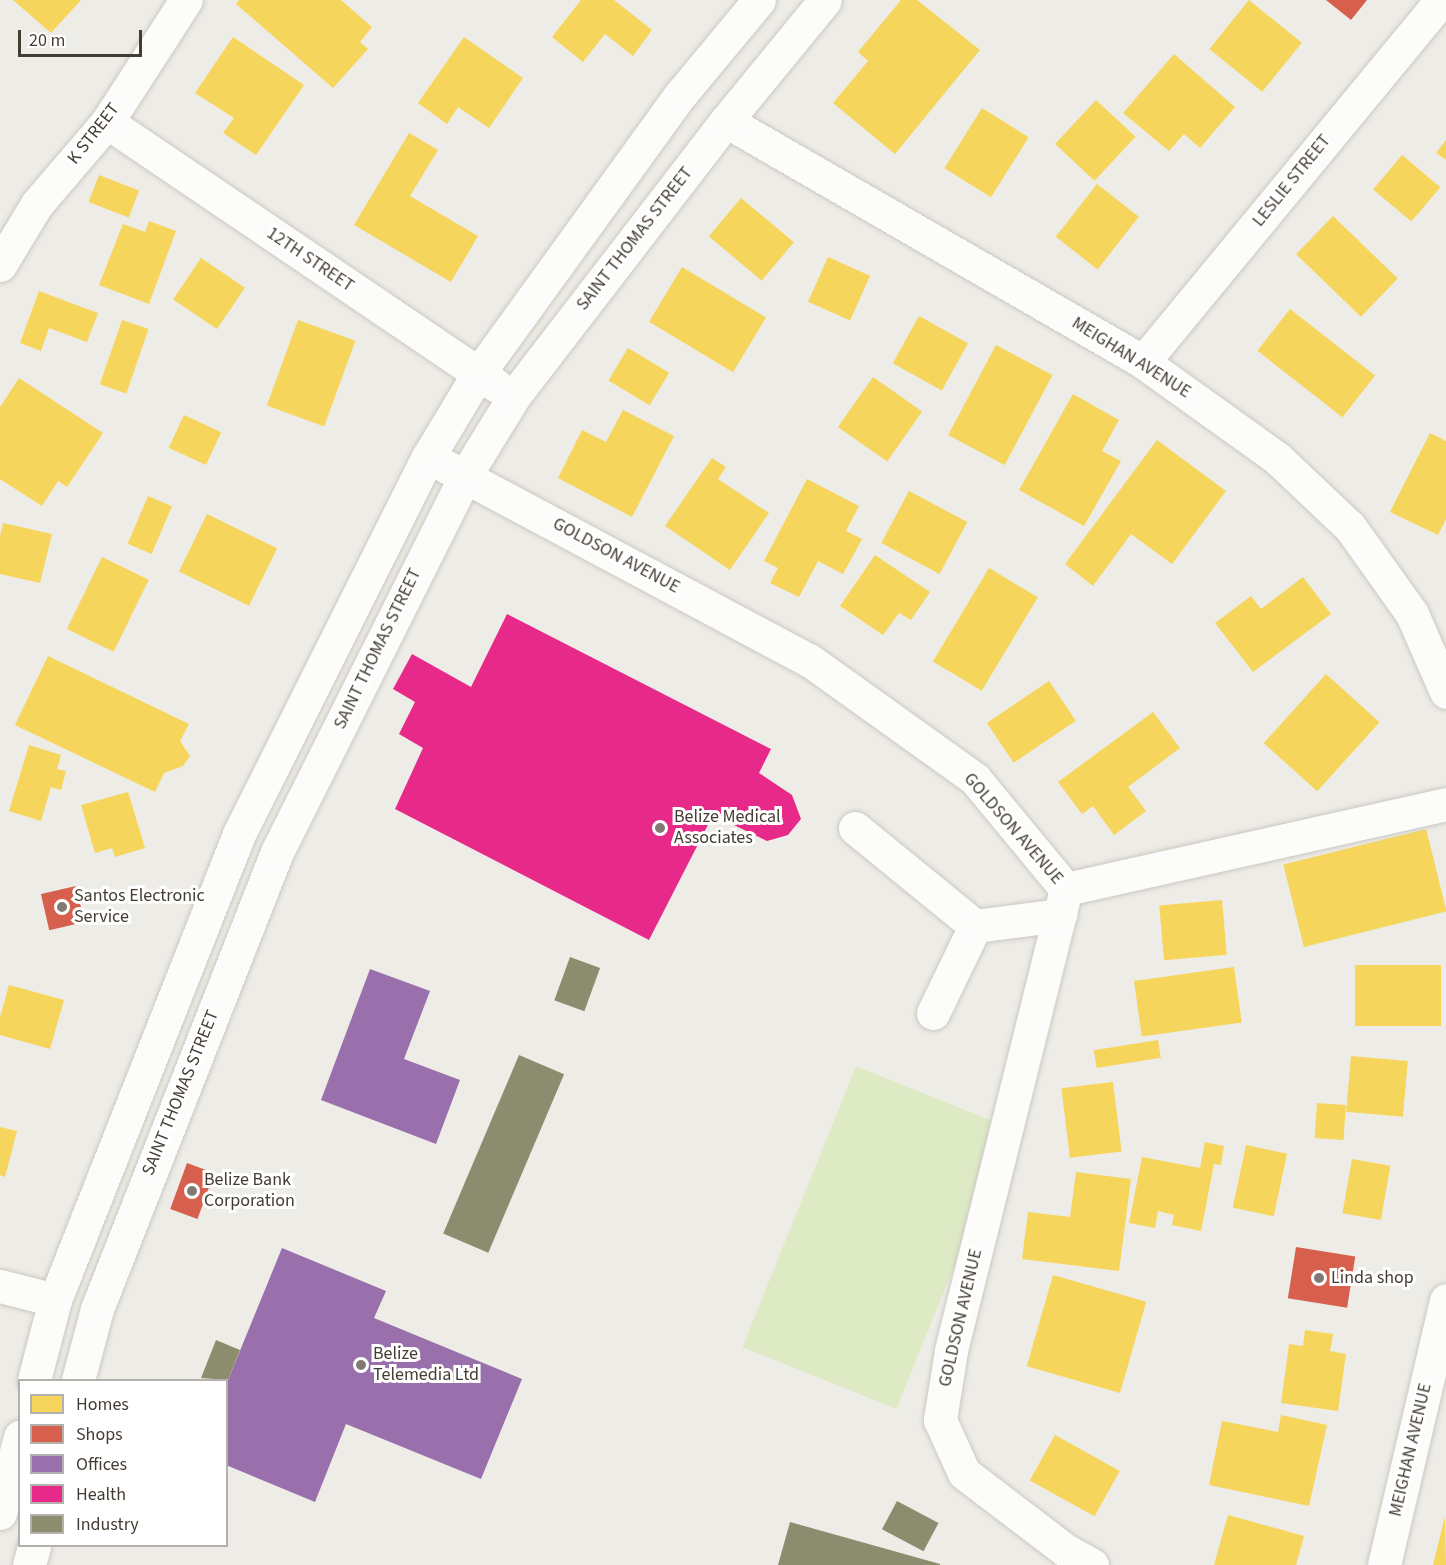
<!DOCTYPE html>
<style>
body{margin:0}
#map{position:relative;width:1446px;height:1565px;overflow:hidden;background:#eeece6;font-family:"Source Sans 3",sans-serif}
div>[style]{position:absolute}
.green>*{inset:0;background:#ddeac4;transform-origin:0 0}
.homes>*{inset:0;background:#f6d55c;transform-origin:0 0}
.shops>*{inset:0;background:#d6604d;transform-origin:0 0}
.offices>*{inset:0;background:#9970ab}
.health>*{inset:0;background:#e7298a}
.industry>*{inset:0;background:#8c8c6e;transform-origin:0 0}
.roads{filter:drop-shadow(0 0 2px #cbc8c2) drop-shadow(0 0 2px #cbc8c2)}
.minor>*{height:33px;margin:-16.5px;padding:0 16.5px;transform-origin:16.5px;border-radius:16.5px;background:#fcfcfb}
.dots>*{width:16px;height:16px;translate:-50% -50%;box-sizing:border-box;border:3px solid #fff;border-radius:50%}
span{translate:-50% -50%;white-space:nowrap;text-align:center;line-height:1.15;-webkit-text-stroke:6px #fff;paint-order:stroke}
.street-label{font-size:18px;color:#443d33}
.poi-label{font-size:18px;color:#443d33}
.left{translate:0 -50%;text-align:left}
.legend{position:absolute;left:18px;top:1379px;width:210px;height:168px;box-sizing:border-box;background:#fff;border:2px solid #b4b1ad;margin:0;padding:8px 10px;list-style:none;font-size:18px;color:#443d33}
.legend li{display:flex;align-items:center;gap:12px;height:30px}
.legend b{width:30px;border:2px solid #b4b1ad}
.scale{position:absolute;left:18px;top:30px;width:124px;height:27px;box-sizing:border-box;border:3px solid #443d33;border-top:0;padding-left:8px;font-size:18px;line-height:21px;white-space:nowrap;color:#443d33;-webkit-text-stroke:4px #fff;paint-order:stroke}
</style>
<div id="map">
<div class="green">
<div style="left:856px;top:1066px;width:166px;height:303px;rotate:22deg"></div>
</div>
<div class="homes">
<div style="clip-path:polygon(13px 0,81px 0,51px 33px)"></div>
<div style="clip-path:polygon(239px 0,341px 0,372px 27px,360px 42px,368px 49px,333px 88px,236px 4px)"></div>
<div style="clip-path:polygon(581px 0,614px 0,652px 30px,633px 56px,605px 34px,583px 62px,552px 37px)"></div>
<div style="clip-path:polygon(901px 0,917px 0,980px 50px,895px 154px,833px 103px,868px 61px,858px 52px)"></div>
<div style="left:1249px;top:0;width:68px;height:63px;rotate:39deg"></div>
<div style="clip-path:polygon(233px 37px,304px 85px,256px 155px,223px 133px,234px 118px,195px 93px)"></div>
<div style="clip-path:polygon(464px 37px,523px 78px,489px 128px,458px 107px,447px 124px,418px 103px)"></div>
<div style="clip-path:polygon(1174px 54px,1235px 107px,1200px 148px,1184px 134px,1169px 151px,1123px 113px)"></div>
<div style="left:1096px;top:100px;width:54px;height:60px;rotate:43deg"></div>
<div style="left:982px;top:108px;width:55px;height:71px;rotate:32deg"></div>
<div style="clip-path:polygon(409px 133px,438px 150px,410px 196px,478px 236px,451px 282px,354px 225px)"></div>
<div style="clip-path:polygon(1446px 140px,1446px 160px,1436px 153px)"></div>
<div style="left:1402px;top:155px;width:50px;height:45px;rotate:40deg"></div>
<div style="left:99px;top:175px;width:43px;height:29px;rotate:21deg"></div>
<div style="left:1097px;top:184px;width:53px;height:67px;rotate:38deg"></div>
<div style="left:741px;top:198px;width:69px;height:50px;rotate:40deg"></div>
<div style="left:1333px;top:216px;width:90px;height:53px;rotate:44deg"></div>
<div style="clip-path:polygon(149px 221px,176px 231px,149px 304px,99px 285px,123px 224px,145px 232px)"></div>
<div style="left:828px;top:257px;width:46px;height:49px;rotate:24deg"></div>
<div style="left:201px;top:258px;width:53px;height:50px;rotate:34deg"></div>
<div style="left:682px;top:267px;width:98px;height:64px;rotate:31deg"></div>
<div style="clip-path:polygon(39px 291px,98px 313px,87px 342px,49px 328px,41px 351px,20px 343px)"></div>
<div style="left:1290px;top:309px;width:108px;height:53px;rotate:38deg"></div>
<div style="left:919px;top:316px;width:56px;height:54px;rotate:29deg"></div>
<div style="left:122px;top:320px;width:28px;height:68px;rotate:19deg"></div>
<div style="left:298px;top:320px;width:61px;height:91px;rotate:20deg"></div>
<div style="left:996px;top:345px;width:64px;height:102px;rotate:28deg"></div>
<div style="left:628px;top:348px;width:48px;height:38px;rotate:31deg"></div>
<div style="left:873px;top:377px;width:60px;height:61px;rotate:35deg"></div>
<div style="clip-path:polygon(19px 378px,103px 433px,67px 487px,58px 481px,42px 506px,0 479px,0 407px)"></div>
<div style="clip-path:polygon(1073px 394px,1119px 420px,1102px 451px,1121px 461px,1084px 526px,1019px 490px)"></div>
<div style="clip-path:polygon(623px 410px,674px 436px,632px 517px,558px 478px,582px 430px,606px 442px)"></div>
<div style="left:184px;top:415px;width:41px;height:36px;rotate:25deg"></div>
<div style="clip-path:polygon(1430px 433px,1446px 441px,1446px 519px,1438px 535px,1390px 512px)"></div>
<div style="clip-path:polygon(1157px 440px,1226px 491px,1172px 564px,1131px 534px,1093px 586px,1065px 564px)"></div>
<div style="clip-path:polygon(712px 458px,726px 467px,718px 479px,769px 513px,730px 570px,665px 526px)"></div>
<div style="clip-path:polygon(807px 479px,859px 506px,846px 531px,862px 539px,843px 574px,818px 561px,799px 597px,770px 583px,778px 568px,764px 561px)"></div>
<div style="left:909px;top:491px;width:66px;height:59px;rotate:28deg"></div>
<div style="left:148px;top:496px;width:26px;height:52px;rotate:23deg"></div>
<div style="left:207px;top:514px;width:78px;height:64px;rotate:26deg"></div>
<div style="clip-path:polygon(3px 523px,52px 534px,40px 583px,0 574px,0 536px)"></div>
<div style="clip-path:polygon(875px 555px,930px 592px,911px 620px,899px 613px,883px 635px,840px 606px)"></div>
<div style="left:102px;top:557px;width:52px;height:80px;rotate:26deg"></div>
<div style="left:989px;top:568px;width:57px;height:109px;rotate:31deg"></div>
<div style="clip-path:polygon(1303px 577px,1331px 614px,1253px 672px,1215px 623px,1251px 596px,1261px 609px)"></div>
<div style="clip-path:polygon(48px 656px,189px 724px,180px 741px,190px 756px,183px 766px,164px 773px,155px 792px,15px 725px)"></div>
<div style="left:1326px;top:674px;width:72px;height:93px;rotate:42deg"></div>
<div style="left:1049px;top:681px;width:48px;height:75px;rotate:56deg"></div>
<div style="clip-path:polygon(1153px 712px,1180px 748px,1128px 787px,1146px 811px,1114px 835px,1093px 806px,1082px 814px,1058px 782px)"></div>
<div style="clip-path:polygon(29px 745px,61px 755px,57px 769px,66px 771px,61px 790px,51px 787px,41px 821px,9px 811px)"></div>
<div style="clip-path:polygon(128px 792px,145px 848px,115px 857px,112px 848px,95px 853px,81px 805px)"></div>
<div style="left:1426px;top:829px;width:85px;height:147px;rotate:76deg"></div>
<div style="left:1222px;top:900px;width:55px;height:63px;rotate:85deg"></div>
<div style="left:1355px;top:965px;width:86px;height:61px"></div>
<div style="left:1234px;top:967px;width:56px;height:101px;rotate:82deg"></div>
<div style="clip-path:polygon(9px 985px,64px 1000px,50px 1049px,0 1035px,0 1017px)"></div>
<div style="left:1158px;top:1040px;width:18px;height:65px;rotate:81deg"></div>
<div style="left:1351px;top:1056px;width:57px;height:56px;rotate:5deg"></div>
<div style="left:1113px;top:1082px;width:70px;height:52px;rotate:83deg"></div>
<div style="left:1317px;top:1103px;width:29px;height:35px;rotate:4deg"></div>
<div style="clip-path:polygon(0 1127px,17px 1131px,5px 1177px,0 1175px)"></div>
<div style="clip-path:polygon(1205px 1142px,1224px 1146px,1221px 1165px,1214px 1164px,1201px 1231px,1172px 1225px,1174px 1215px,1158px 1211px,1155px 1228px,1129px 1223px,1142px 1157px,1200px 1168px)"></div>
<div style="left:1246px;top:1145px;width:42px;height:64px;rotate:12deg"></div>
<div style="left:1352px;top:1159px;width:39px;height:55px;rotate:10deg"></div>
<div style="clip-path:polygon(1076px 1172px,1131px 1179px,1119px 1271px,1022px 1259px,1028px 1212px,1070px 1217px)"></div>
<div style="left:1053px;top:1275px;width:97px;height:95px;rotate:16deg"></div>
<div style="clip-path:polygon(1305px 1330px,1333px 1334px,1330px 1351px,1346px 1354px,1338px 1411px,1281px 1403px,1289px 1344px,1303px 1346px)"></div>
<div style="clip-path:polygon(1281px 1415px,1327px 1425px,1309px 1506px,1209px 1485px,1222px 1421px,1278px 1432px)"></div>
<div style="left:1055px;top:1435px;width:74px;height:52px;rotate:29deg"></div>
<div style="clip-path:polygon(1228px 1515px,1304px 1536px,1296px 1565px,1214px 1565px)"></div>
<div style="clip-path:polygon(1445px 1516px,1446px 1565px,1433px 1565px)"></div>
</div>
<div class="shops">
<div style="clip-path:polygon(1326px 0,1367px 0,1351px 20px)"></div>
<div style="left:76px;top:886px;width:37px;height:36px;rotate:77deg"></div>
<div style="left:187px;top:1163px;width:29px;height:49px;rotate:20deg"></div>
<div style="left:1296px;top:1247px;width:60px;height:52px;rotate:9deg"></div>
</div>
<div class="offices">
<div style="clip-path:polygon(370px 969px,430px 991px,404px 1059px,460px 1080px,436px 1144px,321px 1100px)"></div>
<div style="clip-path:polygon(282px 1248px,386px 1291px,374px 1318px,522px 1379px,481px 1479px,346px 1424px,315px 1502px,226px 1465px,226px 1385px)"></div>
</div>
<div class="health">
<div style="clip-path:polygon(507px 614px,771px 749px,759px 773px,792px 795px,801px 819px,788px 835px,767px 841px,713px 815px,649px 940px,395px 809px,423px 748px,399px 734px,415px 702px,393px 689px,412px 654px,471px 687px)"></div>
</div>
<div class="industry">
<div style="left:570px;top:957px;width:32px;height:46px;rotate:20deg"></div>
<div style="left:519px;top:1055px;width:49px;height:194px;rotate:23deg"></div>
<div style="clip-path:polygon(216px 1340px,240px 1350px,228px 1380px,201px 1378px)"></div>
<div style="left:897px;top:1501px;width:47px;height:32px;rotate:28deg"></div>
<div style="clip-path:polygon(790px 1522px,940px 1564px,940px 1565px,778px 1565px)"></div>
</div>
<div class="roads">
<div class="minor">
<div style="left:726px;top:121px;width:482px;rotate:30deg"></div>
<div style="left:1143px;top:362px;width:165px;rotate:35.6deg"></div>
<div style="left:1277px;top:458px;width:100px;rotate:43.4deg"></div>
<div style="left:1350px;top:527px;width:107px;rotate:54.5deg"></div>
<div style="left:1412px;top:614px;width:85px;rotate:66.4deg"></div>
<div style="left:107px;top:122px;width:470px;rotate:34.1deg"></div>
<div style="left:0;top:265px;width:71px;rotate:-58.8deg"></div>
<div style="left:37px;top:204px;width:108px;rotate:-49.5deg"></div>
<div style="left:107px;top:122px;width:145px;rotate:-57.1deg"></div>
<div style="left:1143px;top:362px;width:469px;rotate:-50.5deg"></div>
<div style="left:445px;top:466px;width:412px;rotate:28.1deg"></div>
<div style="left:809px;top:660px;width:204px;rotate:35.6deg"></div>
<div style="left:975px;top:779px;width:143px;rotate:50.4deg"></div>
<div style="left:1066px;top:889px;width:476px;rotate:104deg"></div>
<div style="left:951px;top:1351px;width:70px;rotate:99.1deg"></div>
<div style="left:940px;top:1420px;width:58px;rotate:65.6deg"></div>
<div style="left:964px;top:1473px;width:127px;rotate:37.3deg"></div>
<div style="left:1065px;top:1550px;width:31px;rotate:29deg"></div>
<div style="left:855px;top:828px;width:155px;rotate:39.2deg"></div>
<div style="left:1066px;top:889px;width:389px;rotate:-12.6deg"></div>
<div style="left:933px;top:1013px;width:97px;rotate:-64.2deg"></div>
<div style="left:975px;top:926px;width:86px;rotate:-7.4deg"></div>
<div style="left:0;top:1286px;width:57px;rotate:14.3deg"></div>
<div style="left:34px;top:1380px;width:83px;rotate:-75.3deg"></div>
<div style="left:55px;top:1300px;width:501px;rotate:-68.45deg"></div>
<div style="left:239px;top:834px;width:422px;rotate:-63.4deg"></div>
<div style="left:428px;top:457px;width:97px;rotate:-58.9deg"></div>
<div style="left:478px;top:374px;width:346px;rotate:-54.1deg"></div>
<div style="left:681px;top:94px;width:122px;rotate:-50.3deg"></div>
<div style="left:78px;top:1380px;width:73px;rotate:-75deg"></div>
<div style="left:97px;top:1309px;width:491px;rotate:-68.5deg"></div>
<div style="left:277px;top:852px;width:420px;rotate:-63.4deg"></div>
<div style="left:465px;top:476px;width:94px;rotate:-58.5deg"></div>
<div style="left:514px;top:396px;width:347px;rotate:-52.4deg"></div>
<div style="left:726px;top:121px;width:156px;rotate:-50.7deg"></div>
<div style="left:0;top:1513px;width:79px;rotate:-75.3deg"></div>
<div style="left:29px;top:1565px;width:20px;rotate:-75deg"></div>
<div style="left:1384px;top:1565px;width:272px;rotate:-76.8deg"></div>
</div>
</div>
<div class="dots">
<div style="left:660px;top:828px;background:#807a72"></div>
<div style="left:62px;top:907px;background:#807a72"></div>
<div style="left:192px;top:1191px;background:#807a72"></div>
<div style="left:1319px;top:1278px;background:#807a72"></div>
<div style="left:361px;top:1365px;background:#807a72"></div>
</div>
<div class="street-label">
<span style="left:94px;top:134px;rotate:-52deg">K STREET</span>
<span style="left:1292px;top:181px;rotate:-51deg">LESLIE STREET</span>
<span style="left:635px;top:239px;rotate:-52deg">SAINT THOMAS STREET</span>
<span style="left:310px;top:260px;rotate:34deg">12TH STREET</span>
<span style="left:1131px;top:358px;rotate:32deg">MEIGHAN AVENUE</span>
<span style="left:616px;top:556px;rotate:28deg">GOLDSON AVENUE</span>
<span style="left:378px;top:649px;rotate:-64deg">SAINT THOMAS STREET</span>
<span style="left:1013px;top:829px;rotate:49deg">GOLDSON AVENUE</span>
<span style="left:181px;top:1093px;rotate:-68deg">SAINT THOMAS STREET</span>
<span style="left:961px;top:1318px;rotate:-77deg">GOLDSON AVENUE</span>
<span style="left:1411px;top:1450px;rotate:-77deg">MEIGHAN AVENUE</span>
</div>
<div class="poi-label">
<span class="left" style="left:674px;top:828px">Belize Medical<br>Associates</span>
<span class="left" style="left:74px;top:907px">Santos Electronic<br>Service</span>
<span class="left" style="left:204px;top:1191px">Belize Bank<br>Corporation</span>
<span class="left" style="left:1331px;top:1278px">Linda shop</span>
<span class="left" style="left:373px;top:1365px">Belize<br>Telemedia Ltd</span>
</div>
<ul class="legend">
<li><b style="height:16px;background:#f6d55c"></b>Homes</li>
<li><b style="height:16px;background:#d6604d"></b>Shops</li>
<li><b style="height:16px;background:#9970ab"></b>Offices</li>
<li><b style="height:16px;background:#e7298a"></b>Health</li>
<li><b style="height:16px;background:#8c8c6e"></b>Industry</li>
</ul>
<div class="scale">20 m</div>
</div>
